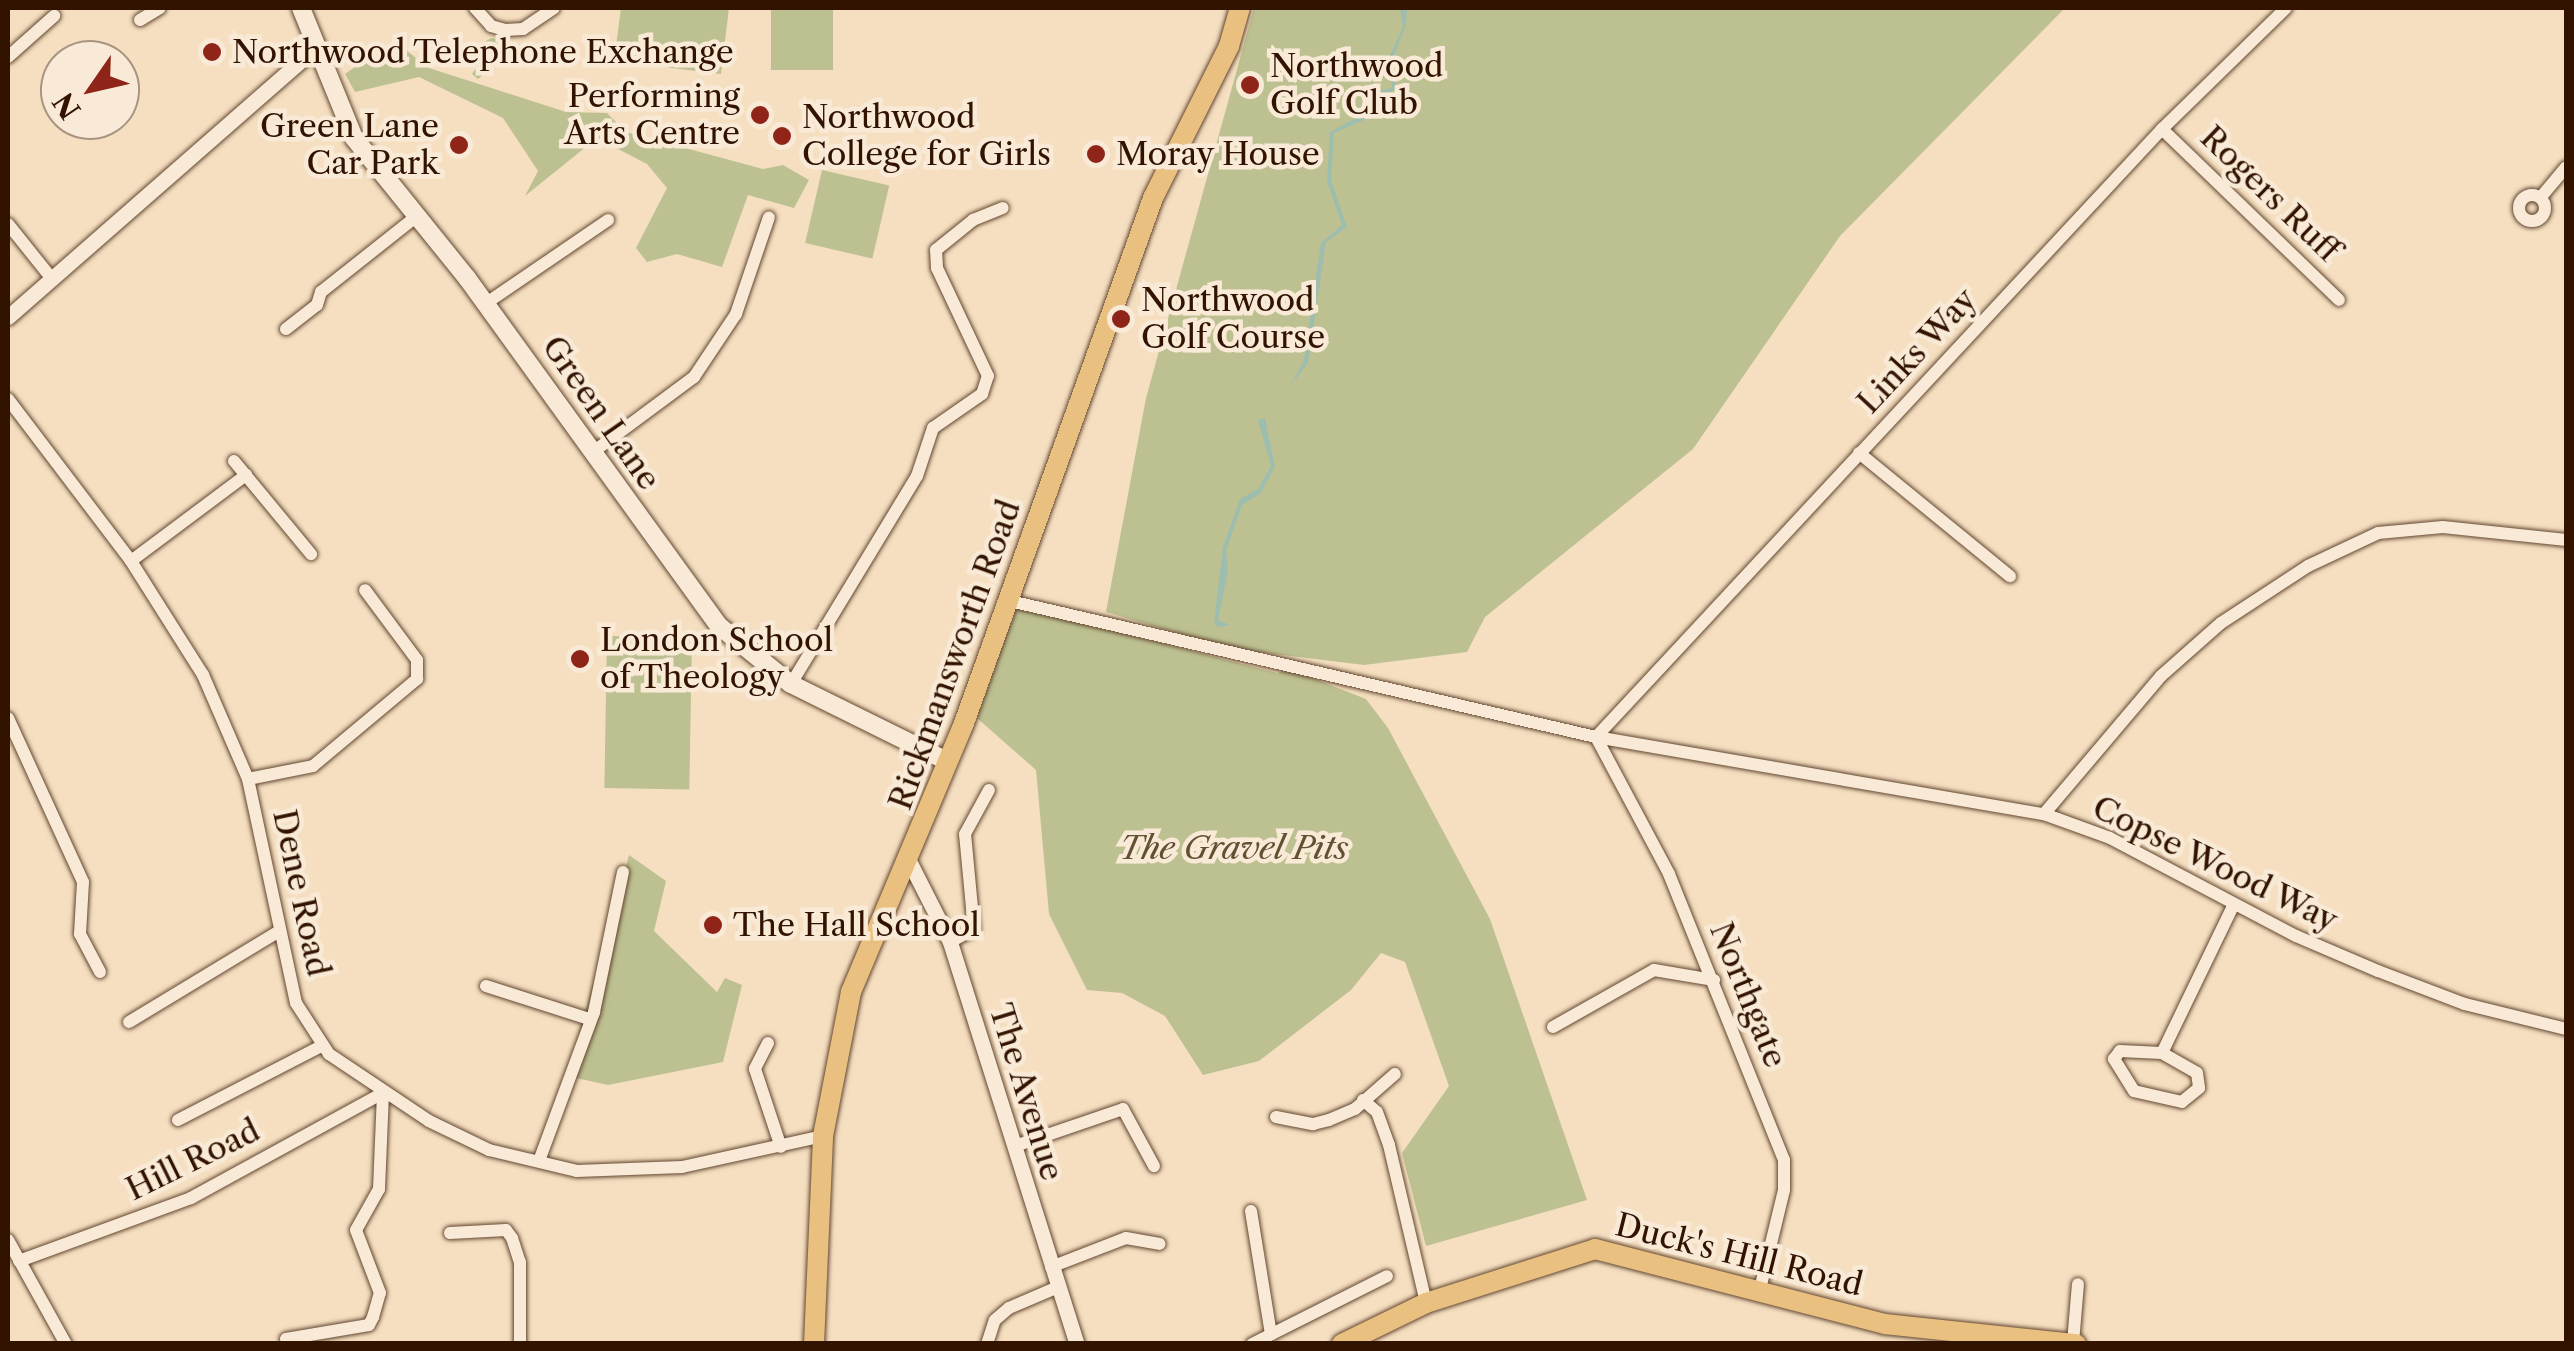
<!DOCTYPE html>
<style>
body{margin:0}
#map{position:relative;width:2574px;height:1351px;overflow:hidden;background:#f5dfc0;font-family:"Libre Caslon Text",serif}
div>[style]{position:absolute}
.green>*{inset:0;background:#bdc191;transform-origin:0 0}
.water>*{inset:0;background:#9dbdae}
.roads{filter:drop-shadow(0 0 2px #624630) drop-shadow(0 0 2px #624630)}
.minor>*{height:12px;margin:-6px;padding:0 6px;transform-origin:6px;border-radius:6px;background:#f8ead6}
.minor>.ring{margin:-6px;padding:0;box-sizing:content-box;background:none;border:12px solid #f8ead6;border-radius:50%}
.tertiary>*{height:15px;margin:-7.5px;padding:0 7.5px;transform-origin:7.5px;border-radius:7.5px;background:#f8ead6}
.secondary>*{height:18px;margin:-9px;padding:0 9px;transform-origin:9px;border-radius:9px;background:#f8ead6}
.primary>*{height:20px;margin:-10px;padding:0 10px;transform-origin:10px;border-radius:10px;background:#eac080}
.dots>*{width:28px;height:28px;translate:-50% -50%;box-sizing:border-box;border:5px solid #f8ead6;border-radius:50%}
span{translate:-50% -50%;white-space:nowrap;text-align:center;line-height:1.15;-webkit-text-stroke:9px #f8ead6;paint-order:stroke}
.poi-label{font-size:32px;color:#311300}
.left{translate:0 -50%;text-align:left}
.right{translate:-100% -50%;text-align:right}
.street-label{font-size:32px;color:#311300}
.park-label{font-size:32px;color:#625033;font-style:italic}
.frame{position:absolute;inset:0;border:10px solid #311300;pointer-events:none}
.north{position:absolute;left:40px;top:40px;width:100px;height:100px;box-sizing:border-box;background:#f8ead6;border:2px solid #a89480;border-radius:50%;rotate:236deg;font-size:28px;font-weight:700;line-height:40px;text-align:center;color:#311300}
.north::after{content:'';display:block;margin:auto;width:35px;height:45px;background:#8f2418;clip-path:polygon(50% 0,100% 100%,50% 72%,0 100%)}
</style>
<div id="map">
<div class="green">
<div style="clip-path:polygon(621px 8px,729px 8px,721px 74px,614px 61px)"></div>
<div style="left:771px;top:8px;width:62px;height:62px"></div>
<div style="clip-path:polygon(1254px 8px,2065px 8px,1840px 236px,1693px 449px,1485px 617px,1467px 652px,1364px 665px,1232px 649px,1106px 612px,1146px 398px)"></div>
<div style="clip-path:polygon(492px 38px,520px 44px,478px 79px,472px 74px,486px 53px,479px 44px)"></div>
<div style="clip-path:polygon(407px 51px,429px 68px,566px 112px,607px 113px,626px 132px,763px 169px,783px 165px,809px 180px,794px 208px,748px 195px,722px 267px,677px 254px,647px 262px,636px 248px,667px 188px,647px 164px,597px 138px,525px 196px,538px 171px,503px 118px,419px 77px,355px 92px,345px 74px,366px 59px,404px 65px)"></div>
<div style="left:822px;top:170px;width:69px;height:75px;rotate:13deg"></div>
<div style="clip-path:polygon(1021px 607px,1277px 673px,1289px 669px,1366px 699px,1388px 728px,1490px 919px,1587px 1200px,1426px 1246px,1402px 1153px,1449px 1086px,1405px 962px,1381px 953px,1351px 990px,1259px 1061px,1203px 1075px,1165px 1016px,1122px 993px,1087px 990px,1049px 914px,1036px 770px,977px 718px,1008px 615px)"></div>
<div style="left:607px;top:636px;width:85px;height:152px;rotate:1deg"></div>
<div style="clip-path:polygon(629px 855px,666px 881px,654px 931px,717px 992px,725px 978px,742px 985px,723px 1062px,608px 1085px,567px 1076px)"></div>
</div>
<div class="water">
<div style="clip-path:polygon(1400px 9px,1407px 10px,1406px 25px,1393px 58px,1395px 90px,1378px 96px,1375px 115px,1334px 133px,1331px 180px,1347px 227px,1326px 242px,1308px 363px,1291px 385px,1304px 360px,1321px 243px,1342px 225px,1327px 181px,1330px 132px,1371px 110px,1374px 93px,1392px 88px,1389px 57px,1403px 28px)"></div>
<div style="clip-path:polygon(1265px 418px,1275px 467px,1260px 494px,1242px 505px,1226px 551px,1228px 571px,1218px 620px,1230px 625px,1218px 627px,1214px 623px,1223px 547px,1240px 499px,1258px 489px,1271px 466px,1258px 420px)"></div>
</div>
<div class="roads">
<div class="minor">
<div style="left:475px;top:8px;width:24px;rotate:48deg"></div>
<div style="left:491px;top:26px;width:15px;rotate:16deg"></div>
<div style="left:505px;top:30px;width:18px;rotate:-3deg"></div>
<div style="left:523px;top:29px;width:37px;rotate:-34deg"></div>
<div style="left:140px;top:20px;width:23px;rotate:-31deg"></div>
<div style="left:8px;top:57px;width:62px;rotate:-41.7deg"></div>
<div style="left:2162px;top:129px;width:246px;rotate:44deg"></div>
<div class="ring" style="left:2519px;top:195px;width:14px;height:14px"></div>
<div style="left:2541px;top:197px;width:39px;rotate:-50deg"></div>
<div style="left:8px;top:224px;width:70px;rotate:51.3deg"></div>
<div style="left:485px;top:304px;width:149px;rotate:-34.3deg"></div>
<div style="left:286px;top:329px;width:39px;rotate:-38deg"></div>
<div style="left:317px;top:305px;width:14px;rotate:-73deg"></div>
<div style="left:321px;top:292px;width:122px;rotate:-38.4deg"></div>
<div style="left:8px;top:399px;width:203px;rotate:52.8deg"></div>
<div style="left:131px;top:561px;width:135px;rotate:57.7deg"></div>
<div style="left:203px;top:675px;width:113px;rotate:66.6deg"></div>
<div style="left:248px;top:779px;width:229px;rotate:77.9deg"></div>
<div style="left:296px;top:1003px;width:61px;rotate:57.1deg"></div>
<div style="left:329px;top:1054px;width:120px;rotate:33.8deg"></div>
<div style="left:429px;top:1121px;width:67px;rotate:25.8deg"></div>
<div style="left:489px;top:1150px;width:90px;rotate:13.4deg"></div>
<div style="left:577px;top:1171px;width:105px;rotate:-2.2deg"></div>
<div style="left:682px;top:1167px;width:144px;rotate:-12.4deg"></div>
<div style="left:593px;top:452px;width:126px;rotate:-36.6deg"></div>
<div style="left:694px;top:377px;width:76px;rotate:-56.3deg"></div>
<div style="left:736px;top:314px;width:102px;rotate:-71.2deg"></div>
<div style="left:1859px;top:453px;width:195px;rotate:39.2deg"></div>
<div style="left:234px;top:461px;width:121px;rotate:50.4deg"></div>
<div style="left:131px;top:561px;width:144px;rotate:-36.8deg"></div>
<div style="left:1010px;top:601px;width:602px;rotate:13.07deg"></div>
<div style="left:1596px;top:737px;width:455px;rotate:9.8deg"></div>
<div style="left:2044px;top:814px;width:70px;rotate:20deg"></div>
<div style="left:2110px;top:838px;width:210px;rotate:27.8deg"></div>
<div style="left:2296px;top:936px;width:89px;rotate:23.1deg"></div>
<div style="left:2378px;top:971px;width:93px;rotate:20.8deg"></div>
<div style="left:2465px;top:1004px;width:104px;rotate:13.9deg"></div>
<div style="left:791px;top:684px;width:243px;rotate:-58.8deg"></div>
<div style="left:917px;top:476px;width:51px;rotate:-71.6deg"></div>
<div style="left:933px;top:428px;width:60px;rotate:-34.8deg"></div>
<div style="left:982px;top:394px;width:19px;rotate:-72deg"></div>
<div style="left:988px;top:376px;width:119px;rotate:-115.3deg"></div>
<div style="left:937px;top:268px;width:18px;rotate:-93deg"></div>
<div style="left:936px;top:250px;width:48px;rotate:-39deg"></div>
<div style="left:973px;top:220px;width:32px;rotate:-22deg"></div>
<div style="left:8px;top:718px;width:180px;rotate:65.4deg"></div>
<div style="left:83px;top:882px;width:52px;rotate:93.3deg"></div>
<div style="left:80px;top:934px;width:43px;rotate:62.2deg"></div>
<div style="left:1596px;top:737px;width:831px;rotate:-47.05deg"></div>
<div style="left:2162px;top:129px;width:173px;rotate:-44.3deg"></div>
<div style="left:1596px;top:737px;width:155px;rotate:61.9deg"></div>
<div style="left:1669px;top:874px;width:308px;rotate:68.1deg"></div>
<div style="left:1784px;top:1160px;width:30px;rotate:90deg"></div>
<div style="left:1784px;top:1190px;width:102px;rotate:103.6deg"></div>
<div style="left:248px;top:779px;width:66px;rotate:-11.3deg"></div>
<div style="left:313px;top:766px;width:136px;rotate:-39.9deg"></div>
<div style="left:417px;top:679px;width:19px;rotate:-90deg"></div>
<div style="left:417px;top:660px;width:87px;rotate:-126.6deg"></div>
<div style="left:2044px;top:814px;width:181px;rotate:-49.7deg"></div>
<div style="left:2161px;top:676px;width:80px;rotate:-41.5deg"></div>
<div style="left:2221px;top:623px;width:104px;rotate:-33.2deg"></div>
<div style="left:2308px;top:566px;width:77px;rotate:-25.2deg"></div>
<div style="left:2378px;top:533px;width:65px;rotate:-5.3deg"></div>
<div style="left:2443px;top:527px;width:124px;rotate:6deg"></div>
<div style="left:950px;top:942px;width:27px;rotate:-28deg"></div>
<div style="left:974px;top:929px;width:95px;rotate:-95.4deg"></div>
<div style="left:965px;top:834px;width:50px;rotate:-61.4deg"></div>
<div style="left:486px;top:986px;width:105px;rotate:17.7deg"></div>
<div style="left:129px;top:1022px;width:172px;rotate:-31.2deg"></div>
<div style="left:1553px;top:1027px;width:116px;rotate:-29.4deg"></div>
<div style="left:1654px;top:970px;width:61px;rotate:9.5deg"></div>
<div style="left:768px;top:1043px;width:29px;rotate:117deg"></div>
<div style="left:755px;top:1069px;width:82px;rotate:71.6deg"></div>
<div style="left:2162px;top:1053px;width:40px;rotate:29.7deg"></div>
<div style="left:2197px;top:1073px;width:15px;rotate:82deg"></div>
<div style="left:2199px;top:1088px;width:22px;rotate:141deg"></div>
<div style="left:2182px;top:1102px;width:49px;rotate:-167.1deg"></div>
<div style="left:2134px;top:1091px;width:38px;rotate:-122deg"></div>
<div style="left:2114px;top:1059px;width:10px;rotate:-53deg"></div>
<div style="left:2120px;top:1051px;width:42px;rotate:2.7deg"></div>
<div style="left:2162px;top:1053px;width:165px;rotate:-64.2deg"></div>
<div style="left:1363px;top:1100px;width:18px;rotate:41deg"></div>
<div style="left:1377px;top:1112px;width:35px;rotate:70deg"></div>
<div style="left:1389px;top:1145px;width:162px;rotate:76.8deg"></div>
<div style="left:1276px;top:1117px;width:38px;rotate:11deg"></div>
<div style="left:1313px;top:1124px;width:16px;rotate:-14deg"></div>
<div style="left:1329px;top:1120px;width:28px;rotate:-23deg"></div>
<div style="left:1355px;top:1109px;width:53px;rotate:-41.2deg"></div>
<div style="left:178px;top:1120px;width:163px;rotate:-27.3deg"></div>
<div style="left:1015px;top:1146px;width:114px;rotate:-18.9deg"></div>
<div style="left:1123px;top:1109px;width:65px;rotate:61.5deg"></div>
<div style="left:539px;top:1161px;width:159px;rotate:-69.7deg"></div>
<div style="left:594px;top:1012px;width:143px;rotate:-78.3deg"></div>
<div style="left:1251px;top:1211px;width:125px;rotate:80.8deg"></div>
<div style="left:450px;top:1233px;width:56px;rotate:-3.1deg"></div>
<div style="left:506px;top:1230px;width:10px;rotate:53deg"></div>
<div style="left:512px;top:1238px;width:25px;rotate:72deg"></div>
<div style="left:520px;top:1262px;width:82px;rotate:90deg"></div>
<div style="left:8px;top:1240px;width:119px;rotate:60.9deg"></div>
<div style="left:19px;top:1261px;width:183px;rotate:-20.1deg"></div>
<div style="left:191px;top:1198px;width:219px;rotate:-28.7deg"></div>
<div style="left:1051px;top:1267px;width:80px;rotate:-21.1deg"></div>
<div style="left:1126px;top:1238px;width:34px;rotate:10deg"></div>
<div style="left:286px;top:1339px;width:84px;rotate:-9.6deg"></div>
<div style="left:369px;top:1325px;width:9px;rotate:-63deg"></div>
<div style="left:373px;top:1317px;width:25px;rotate:-74deg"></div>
<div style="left:380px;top:1293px;width:67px;rotate:-110.9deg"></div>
<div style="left:356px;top:1230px;width:47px;rotate:-60.7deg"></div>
<div style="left:379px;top:1189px;width:96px;rotate:-87.6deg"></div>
<div style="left:2073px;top:1343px;width:59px;rotate:-85.2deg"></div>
<div style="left:987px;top:1344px;width:25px;rotate:-72deg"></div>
<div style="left:995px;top:1320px;width:18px;rotate:-41deg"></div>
<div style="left:1009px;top:1308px;width:53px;rotate:-23.2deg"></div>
<div style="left:1252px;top:1344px;width:151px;rotate:-26.7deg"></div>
</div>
<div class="tertiary">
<div style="left:8px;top:317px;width:407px;rotate:-41.2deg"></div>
<div style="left:910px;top:863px;width:89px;rotate:63.1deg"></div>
<div style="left:950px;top:942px;width:422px;rotate:72.5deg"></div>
</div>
<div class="secondary">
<div style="left:301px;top:8px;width:140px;rotate:67.8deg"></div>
<div style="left:354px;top:138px;width:180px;rotate:51.1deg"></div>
<div style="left:467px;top:278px;width:430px;rotate:54.1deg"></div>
<div style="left:719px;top:626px;width:92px;rotate:38.9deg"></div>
<div style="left:791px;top:684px;width:174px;rotate:26.3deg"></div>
</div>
<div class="primary">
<div style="left:814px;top:1344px;width:208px;rotate:-87.5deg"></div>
<div style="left:823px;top:1136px;width:147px;rotate:-79deg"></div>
<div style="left:851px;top:992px;width:292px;rotate:-67.2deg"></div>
<div style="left:964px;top:723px;width:558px;rotate:-70.2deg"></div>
<div style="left:1153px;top:198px;width:170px;rotate:-63.4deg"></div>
<div style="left:1229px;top:46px;width:40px;rotate:-74deg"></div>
<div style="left:1342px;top:1344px;width:93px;rotate:-26deg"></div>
<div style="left:1426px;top:1303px;width:177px;rotate:-17.7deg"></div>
<div style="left:1595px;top:1249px;width:300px;rotate:14.5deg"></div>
<div style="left:1885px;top:1324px;width:192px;rotate:6deg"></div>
</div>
</div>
<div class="dots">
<div style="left:212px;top:52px;background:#8f2418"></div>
<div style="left:1250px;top:85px;background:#8f2418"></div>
<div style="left:760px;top:115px;background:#8f2418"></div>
<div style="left:782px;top:136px;background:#8f2418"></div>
<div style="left:459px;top:145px;background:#8f2418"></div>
<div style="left:1096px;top:154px;background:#8f2418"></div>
<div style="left:1121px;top:319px;background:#8f2418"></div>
<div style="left:580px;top:659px;background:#8f2418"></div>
<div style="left:713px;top:925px;background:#8f2418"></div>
</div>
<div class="poi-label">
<span class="left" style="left:232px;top:52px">Northwood Telephone Exchange</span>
<span class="left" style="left:1270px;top:85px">Northwood<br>Golf Club</span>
<span class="right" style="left:740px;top:115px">Performing<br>Arts Centre</span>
<span class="left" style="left:802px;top:136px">Northwood<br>College for Girls</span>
<span class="right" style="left:439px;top:145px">Green Lane<br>Car Park</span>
<span class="left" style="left:1116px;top:154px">Moray House</span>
<span class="left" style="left:1141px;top:319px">Northwood<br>Golf Course</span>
<span class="left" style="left:600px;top:659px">London School<br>of Theology</span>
<span class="left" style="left:733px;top:925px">The Hall School</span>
</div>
<div class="street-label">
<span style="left:2270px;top:194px;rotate:44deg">Rogers Ruff</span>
<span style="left:1917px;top:351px;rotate:-47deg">Links Way</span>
<span style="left:601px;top:413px;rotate:55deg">Green Lane</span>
<span style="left:955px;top:655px;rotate:-70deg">Rickmansworth Road</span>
<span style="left:2215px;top:864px;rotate:26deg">Copse Wood Way</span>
<span style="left:301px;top:893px;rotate:78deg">Dene Road</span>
<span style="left:1748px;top:995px;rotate:68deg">Northgate</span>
<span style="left:1026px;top:1092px;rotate:73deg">The Avenue</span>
<span style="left:193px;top:1160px;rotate:-26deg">Hill Road</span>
<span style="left:1739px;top:1255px;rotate:14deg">Duck's Hill Road</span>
</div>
<div class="park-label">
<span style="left:1234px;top:848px">The Gravel Pits</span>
</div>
<div class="frame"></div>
<div class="north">N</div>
</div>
